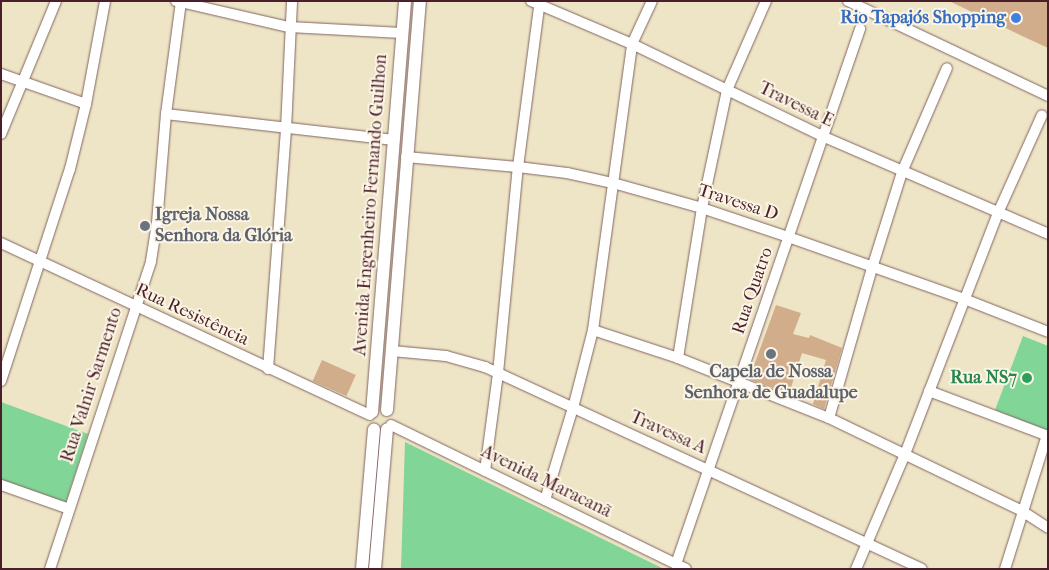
<!DOCTYPE html>
<meta charset="utf-8">
<style>
body{margin:0}
#map{position:relative;width:1049px;height:570px;overflow:hidden;background:#eee5c6;font-family:"IM FELL French Canon",serif}
div>[style]{position:absolute}
.green>*{inset:0;background:#81d597}
.building>*{inset:0;background:#d2ad8b;transform-origin:0 0}
.roads{filter:drop-shadow(0 0 1px #836461) drop-shadow(0 0 1px #836461)}
.minor>*{height:10px;margin:-5px;padding:0 5px;transform-origin:5px;border-radius:5px;background:#fff}
.major>*{height:12px;margin:-6px;padding:0 6px;transform-origin:6px;border-radius:6px;background:#fff}
.dots>*{width:14px;height:14px;translate:-50% -50%;box-sizing:border-box;border:2px solid #fcf5e5;border-radius:50%}
span{translate:-50% -50%;white-space:nowrap;text-align:center;line-height:1.15;-webkit-text-stroke:4px #fcf5e5;paint-order:stroke}
.shop-label{font-size:18px;color:#366cbe;font-weight:700}
.right{translate:-100% -50%;text-align:right}
.street-label{font-size:18px;color:#4a1f2b}
.worship-label{font-size:18px;color:#5b616d;font-weight:700}
.left{translate:0 -50%;text-align:left}
.leisure-label{font-size:18px;color:#27864d;font-weight:700}
.frame{position:absolute;inset:0;border:2px solid #4a1f2b;pointer-events:none}
</style>
<div id="map">
<div class="green">
<div style="clip-path:polygon(1023px 336px,1048px 346px,1048px 432px,995px 410px)"></div>
<div style="clip-path:polygon(1px 402px,88px 434px,65px 505px,1px 484px)"></div>
<div style="clip-path:polygon(405px 442px,664px 569px,401px 569px)"></div>
</div>
<div class="building">
<div style="clip-path:polygon(949px 1px,1048px 1px,1048px 48px,1020px 35px)"></div>
<div style="clip-path:polygon(776px 305px,801px 313px,793px 334px,809px 338px,810px 335px,842px 348px,824px 409px,813px 404px,826px 360px,802px 353px,789px 394px,749px 379px)"></div>
<div style="left:322px;top:360px;width:37px;height:23px;rotate:24deg"></div>
</div>
<div class="roads">
<div class="minor">
<div style="left:176px;top:1px;width:116px;rotate:13deg"></div>
<div style="left:289px;top:27px;width:113px;rotate:3deg"></div>
<div style="left:531px;top:1px;width:110px;rotate:23.1deg"></div>
<div style="left:632px;top:44px;width:211px;rotate:25.8deg"></div>
<div style="left:822px;top:136px;width:246px;rotate:23.4deg"></div>
<div style="left:848px;top:1px;width:221px;rotate:25.4deg"></div>
<div style="left:1px;top:74px;width:90px;rotate:19.4deg"></div>
<div style="left:166px;top:114px;width:229px;rotate:6.5deg"></div>
<div style="left:1px;top:134px;width:144px;rotate:-67.5deg"></div>
<div style="left:406px;top:157px;width:112px;rotate:5.1deg"></div>
<div style="left:518px;top:167px;width:49px;rotate:7deg"></div>
<div style="left:567px;top:173px;width:47px;rotate:12.3deg"></div>
<div style="left:613px;top:183px;width:92px;rotate:15.7deg"></div>
<div style="left:702px;top:208px;width:91px;rotate:18.6deg"></div>
<div style="left:788px;top:237px;width:187px;rotate:19.4deg"></div>
<div style="left:964px;top:299px;width:90px;rotate:21.4deg"></div>
<div style="left:1px;top:243px;width:407px;rotate:25deg"></div>
<div style="left:593px;top:330px;width:89px;rotate:18.2deg"></div>
<div style="left:678px;top:358px;width:162px;rotate:21.7deg"></div>
<div style="left:829px;top:418px;width:214px;rotate:25.7deg"></div>
<div style="left:1022px;top:511px;width:31px;rotate:33deg"></div>
<div style="left:392px;top:351px;width:54px;rotate:5.3deg"></div>
<div style="left:446px;top:356px;width:41px;rotate:15.8deg"></div>
<div style="left:485px;top:367px;width:481px;rotate:24.8deg"></div>
<div style="left:678px;top:358px;width:152px;rotate:-80.9deg"></div>
<div style="left:702px;top:208px;width:121px;rotate:-78deg"></div>
<div style="left:727px;top:90px;width:97px;rotate:-66.3deg"></div>
<div style="left:268px;top:369px;width:241px;rotate:-85.7deg"></div>
<div style="left:286px;top:129px;width:128px;rotate:-87.3deg"></div>
<div style="left:1px;top:381px;width:223px;rotate:-72deg"></div>
<div style="left:70px;top:169px;width:67px;rotate:-76.2deg"></div>
<div style="left:86px;top:104px;width:105px;rotate:-79.5deg"></div>
<div style="left:929px;top:391px;width:127px;rotate:20.7deg"></div>
<div style="left:829px;top:418px;width:156px;rotate:-74deg"></div>
<div style="left:872px;top:268px;width:101px;rotate:-72.6deg"></div>
<div style="left:902px;top:172px;width:113px;rotate:-66.6deg"></div>
<div style="left:391px;top:425px;width:328px;rotate:26deg"></div>
<div style="left:485px;top:471px;width:99px;rotate:-82.4deg"></div>
<div style="left:498px;top:373px;width:207px;rotate:-84.5deg"></div>
<div style="left:518px;top:167px;width:167px;rotate:-82.5deg"></div>
<div style="left:1px;top:485px;width:72px;rotate:19.4deg"></div>
<div style="left:545px;top:500px;width:96px;rotate:-73.1deg"></div>
<div style="left:573px;top:408px;width:81px;rotate:-75.6deg"></div>
<div style="left:593px;top:330px;width:289px;rotate:-82.2deg"></div>
<div style="left:632px;top:44px;width:47px;rotate:-65.1deg"></div>
<div style="left:676px;top:564px;width:566px;rotate:-71.02deg"></div>
<div style="left:50px;top:569px;width:324px;rotate:-71.8deg"></div>
<div style="left:151px;top:261px;width:38px;rotate:-81deg"></div>
<div style="left:157px;top:223px;width:109px;rotate:-85.3deg"></div>
<div style="left:166px;top:114px;width:114px;rotate:-82.4deg"></div>
<div style="left:856px;top:569px;width:125px;rotate:-66.9deg"></div>
<div style="left:905px;top:454px;width:258px;rotate:-68.9deg"></div>
<div style="left:998px;top:213px;width:107px;rotate:-65.8deg"></div>
<div style="left:1005px;top:569px;width:140px;rotate:-72.6deg"></div>
</div>
<div class="major">
<div style="left:387px;top:410px;width:410px;rotate:-85.4deg"></div>
<div style="left:372px;top:412px;width:412px;rotate:-85.4deg"></div>
<div style="left:362px;top:569px;width:140px;rotate:-85.1deg"></div>
<div style="left:375px;top:569px;width:140px;rotate:-85.1deg"></div>
</div>
</div>
<div class="dots">
<div style="left:1016px;top:18px;background:#3f7fe0"></div>
<div style="left:145px;top:226px;background:#6b7280"></div>
<div style="left:771px;top:354px;background:#6b7280"></div>
<div style="left:1027px;top:378px;background:#2e9e5b"></div>
</div>
<div class="shop-label">
<span class="right" style="left:1006px;top:18px">Rio Tapajós Shopping</span>
</div>
<div class="street-label">
<span style="left:796px;top:105px;rotate:26deg">Travessa E</span>
<span style="left:738px;top:203px;rotate:18deg">Travessa D</span>
<span style="left:371px;top:205px;rotate:-86deg">Avenida Engenheiro Fernando Guilhon</span>
<span style="left:753px;top:291px;rotate:-71deg">Rua Quatro</span>
<span style="left:192px;top:315px;rotate:25deg">Rua Resistência</span>
<span style="left:92px;top:385px;rotate:-72deg">Rua Valnir Sarmento</span>
<span style="left:668px;top:433px;rotate:24deg">Travessa A</span>
<span style="left:546px;top:482px;rotate:26deg">Avenida Maracanã</span>
</div>
<div class="worship-label">
<span class="left" style="left:155px;top:226px">Igreja Nossa<br>Senhora da Glória</span>
<span style="left:771px;top:383px">Capela de Nossa<br>Senhora de Guadalupe</span>
</div>
<div class="leisure-label">
<span class="right" style="left:1017px;top:378px">Rua NS7</span>
</div>
<div class="frame"></div>
</div>
